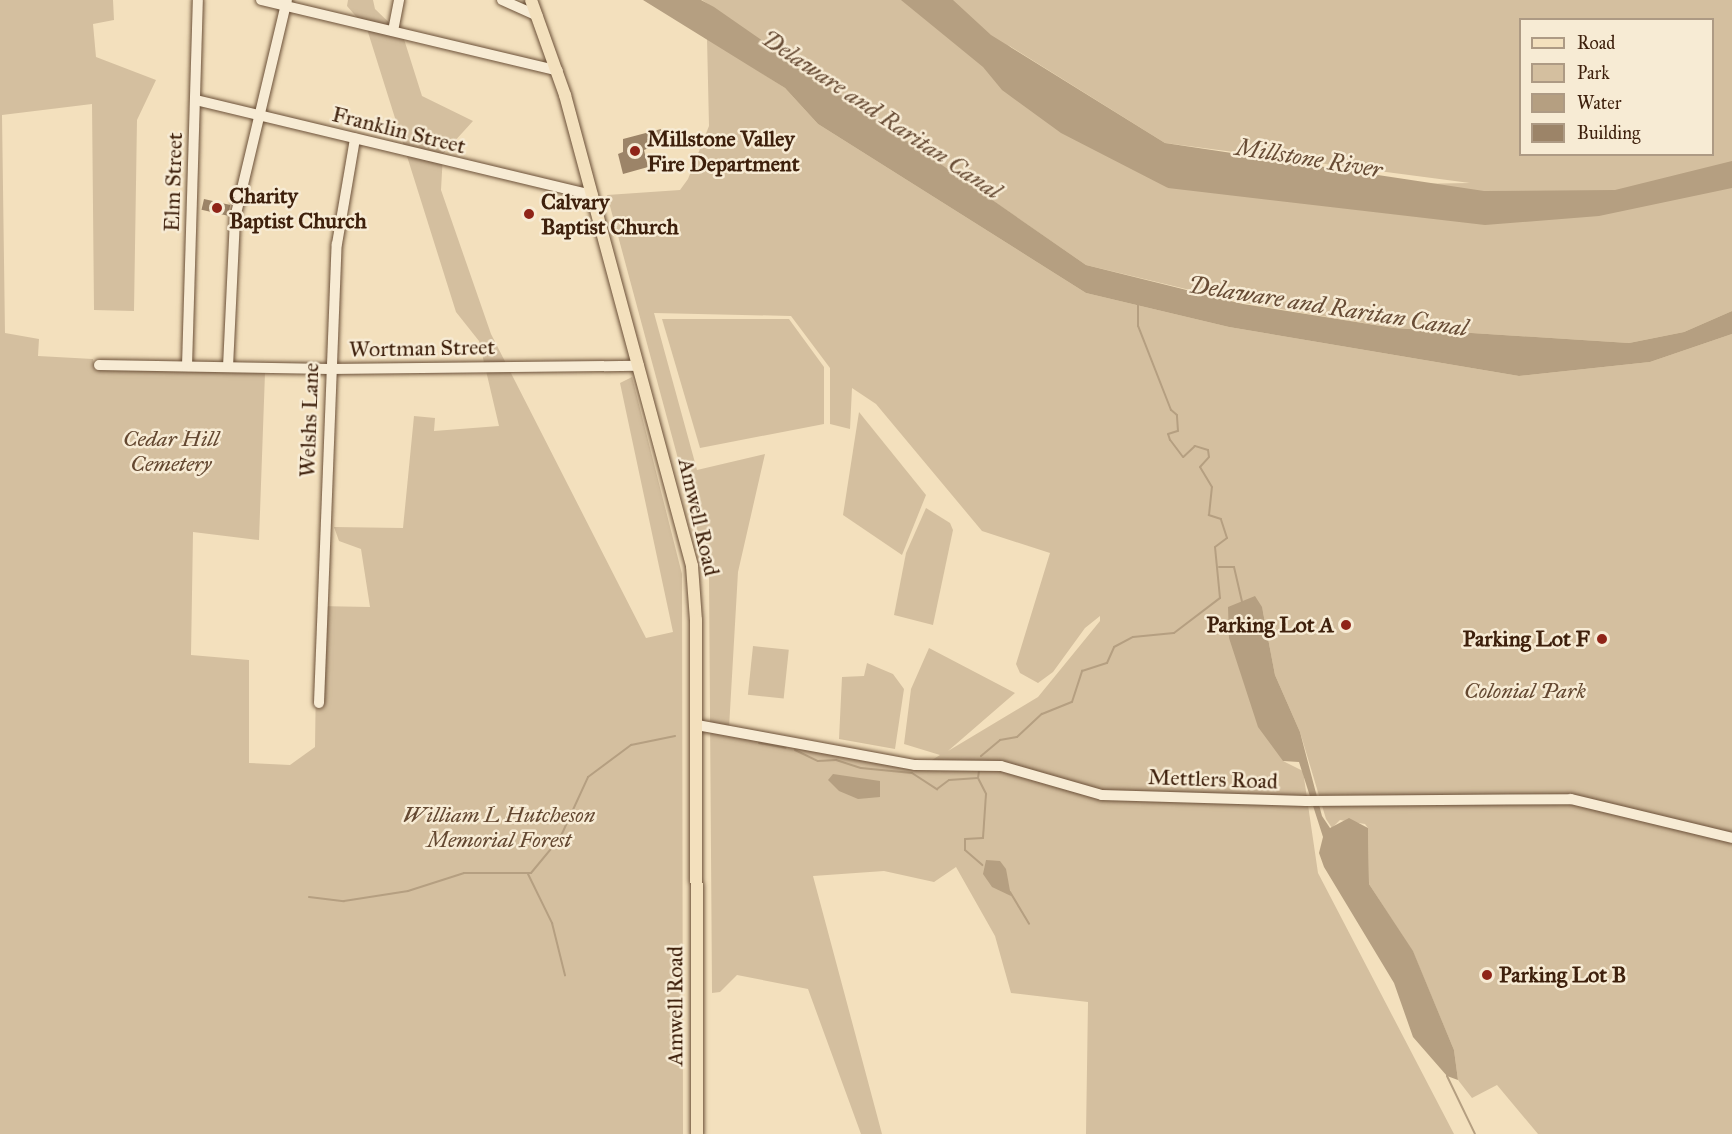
<!DOCTYPE html>
<style>
body{margin:0}
#map{position:relative;width:1732px;height:1134px;overflow:hidden;background:#f3e0bd;font-family:"IM FELL Great Primer",serif}
div>[style]{position:absolute}
.green>*{inset:0;background:#d4bf9f;transform-origin:0 0}
.water>*{inset:0;background:#b59f81}
.stream>*{height:2px;margin:-1px;padding:0 1px;transform-origin:1px;border-radius:1px;background:#b59f81}
.building>*{inset:0;background:#9c8468;transform-origin:0 0}
.roads{filter:drop-shadow(0 0 2px #6b5038) drop-shadow(0 0 2px #6b5038)}
.minor>*{height:10px;margin:-5px;padding:0 5px;transform-origin:5px;border-radius:5px;background:#f7ebd4}
.major>*{height:12px;margin:-6px;padding:0 6px;transform-origin:6px;border-radius:6px;background:#f3e0bd}
.dots>*{width:16px;height:16px;translate:-50% -50%;box-sizing:border-box;border:3px solid #f7ebd4;border-radius:50%}
span{translate:-50% -50%;white-space:nowrap;text-align:center;line-height:1.15;-webkit-text-stroke:5px #f7ebd4;paint-order:stroke}
.street-label{font-size:22px;color:#3e200c}
.poi-label{font-size:22px;color:#3e200c;font-weight:700}
.left{translate:0 -50%;text-align:left}
.right{translate:-100% -50%;text-align:right}
.park-label{font-size:22px;color:#644831;font-style:italic}
.water-label{font-size:24px;color:#684c35;font-style:italic}
.legend{position:absolute;left:1519px;top:18px;width:195px;height:138px;box-sizing:border-box;background:#f7ebd4;border:2px solid #ad9a84;margin:0;padding:8px 10px;list-style:none;font-size:18px;color:#3e200c}
.legend li{display:flex;align-items:center;gap:12px;height:30px}
.legend b{width:30px;border:2px solid #ad9a84}
</style>
<div id="map">
<div class="green">
<div style="clip-path:polygon(0 0,113px 0,114px 20px,93px 24px,96px 57px,156px 80px,137px 120px,134px 311px,94px 310px,92px 104px,2px 115px,5px 333px,39px 339px,38px 356px,93px 359px,95px 370px,265px 373px,259px 540px,193px 532px,191px 655px,249px 660px,249px 763px,290px 765px,315px 747px,317px 606px,370px 607px,361px 549px,339px 541px,334px 527px,403px 528px,414px 416px,435px 418px,434px 431px,499px 426px,479px 341px,456px 312px,367px 29px,347px 6px,348px 0,373px 0,375px 9px,403px 36px,422px 96px,473px 121px,443px 154px,441px 190px,491px 334px,646px 638px,673px 632px,620px 383px,632px 377px,682px 574px,683px 1134px,0 1134px)"></div>
<div style="clip-path:polygon(evenodd,702px 0,1732px 0,1732px 311px,1684px 332px,1629px 343px,1394px 328px,1244px 303px,1086px 265px,702px 0,1520px 20px,1712px 20px,1712px 154px,1520px 154px,1520px 20px,702px 0,1008px 45px,1165px 143px,1470px 183px,1168px 188px,1008px 45px)"></div>
<div style="clip-path:polygon(evenodd,707px 38px,785px 88px,818px 124px,1086px 293px,1229px 327px,1519px 376px,1650px 362px,1732px 334px,1732px 1134px,1538px 1134px,1497px 1085px,1472px 1098px,1458px 1080px,1454px 1050px,1413px 952px,1369px 884px,1368px 828px,1365px 824px,1340px 820px,1332px 828px,1326px 819px,1300px 732px,1275px 675px,1262px 607px,1283px 761px,1303px 771px,1318px 873px,1454px 1134px,1086px 1134px,1088px 1002px,1011px 993px,995px 936px,956px 867px,934px 882px,884px 871px,813px 876px,882px 1134px,861px 1134px,808px 989px,737px 975px,720px 992px,712px 993px,709px 574px,607px 195px,680px 190px,688px 179px,709px 126px,707px 38px,654px 313px,791px 316px,830px 368px,830px 424px,850px 429px,852px 388px,876px 404px,982px 531px,1050px 553px,1016px 664px,1020px 673px,1038px 683px,1053px 672px,1085px 628px,1100px 616px,1100px 621px,1038px 697px,948px 751px,1015px 693px,929px 648px,911px 689px,904px 744px,940px 755px,924px 765px,729px 728px,738px 572px,765px 454px,697px 470px,654px 313px)"></div>
<div style="clip-path:polygon(662px 319px,789px 319px,824px 367px,824px 424px,700px 448px)"></div>
<div style="clip-path:polygon(859px 412px,926px 495px,902px 555px,843px 515px)"></div>
<div style="clip-path:polygon(926px 508px,950px 523px,953px 530px,933px 625px,894px 615px,906px 553px)"></div>
<div style="left:753px;top:646px;width:36px;height:49px;rotate:6deg"></div>
<div style="clip-path:polygon(867px 663px,893px 674px,904px 689px,895px 749px,839px 739px,842px 677px,864px 676px)"></div>
</div>
<div class="water">
<div style="clip-path:polygon(643px 0,701px 0,714px 7px,1086px 265px,1243px 304px,1394px 328px,1629px 343px,1684px 332px,1732px 311px,1732px 334px,1650px 362px,1519px 376px,1229px 327px,1086px 293px,818px 124px,785px 88px)"></div>
<div style="clip-path:polygon(901px 0,953px 0,991px 35px,1165px 143px,1484px 191px,1615px 190px,1732px 161px,1732px 188px,1599px 216px,1485px 225px,1168px 188px,1061px 133px,1002px 90px,983px 67px)"></div>
<div style="clip-path:polygon(1255px 596px,1262px 607px,1275px 675px,1300px 732px,1322px 816px,1330px 828px,1349px 818px,1368px 828px,1369px 884px,1413px 951px,1454px 1050px,1458px 1080px,1447px 1076px,1413px 1037px,1394px 983px,1324px 867px,1319px 853px,1323px 837px,1299px 762px,1283px 761px,1258px 727px,1229px 638px,1228px 607px)"></div>
<div style="clip-path:polygon(833px 774px,880px 781px,880px 797px,858px 799px,839px 791px,828px 780px)"></div>
<div style="clip-path:polygon(986px 860px,1000px 861px,1006px 869px,1011px 896px,992px 887px,983px 874px)"></div>
</div>
<div class="stream">
<div style="left:1219px;top:567px;width:15px"></div>
<div style="left:1234px;top:567px;width:36px;rotate:77deg"></div>
<div style="left:759px;top:743px;width:27px;rotate:10deg"></div>
<div style="left:795px;top:750px;width:25px;rotate:26deg"></div>
<div style="left:818px;top:761px;width:18px;rotate:-3deg"></div>
<div style="left:836px;top:760px;width:26px;rotate:18deg"></div>
<div style="left:861px;top:768px;width:51px;rotate:5.6deg"></div>
<div style="left:912px;top:773px;width:30px;rotate:33deg"></div>
<div style="left:937px;top:789px;width:15px;rotate:-37deg"></div>
<div style="left:949px;top:780px;width:29px;rotate:-4deg"></div>
<div style="left:978px;top:778px;width:7px;rotate:-82deg"></div>
<div style="left:981px;top:756px;width:25px;rotate:-40deg"></div>
<div style="left:1000px;top:740px;width:17px;rotate:-10deg"></div>
<div style="left:1017px;top:737px;width:34px;rotate:-43deg"></div>
<div style="left:1042px;top:714px;width:32px;rotate:-22deg"></div>
<div style="left:1072px;top:702px;width:33px;rotate:-72deg"></div>
<div style="left:1082px;top:671px;width:26px;rotate:-18deg"></div>
<div style="left:1107px;top:663px;width:17px;rotate:-66deg"></div>
<div style="left:1114px;top:647px;width:21px;rotate:-28deg"></div>
<div style="left:1133px;top:637px;width:41px;rotate:-5.6deg"></div>
<div style="left:1174px;top:633px;width:58px;rotate:-37.3deg"></div>
<div style="left:1220px;top:598px;width:51px;rotate:-95.6deg"></div>
<div style="left:1215px;top:547px;width:15px;rotate:-37deg"></div>
<div style="left:1227px;top:538px;width:20px;rotate:-108deg"></div>
<div style="left:1221px;top:519px;width:13px;rotate:-162deg"></div>
<div style="left:1209px;top:515px;width:28px;rotate:-84deg"></div>
<div style="left:1212px;top:487px;width:23px;rotate:-121deg"></div>
<div style="left:1200px;top:467px;width:13px;rotate:-48deg"></div>
<div style="left:1209px;top:457px;width:7px;rotate:-98deg"></div>
<div style="left:1208px;top:450px;width:14px;rotate:-163deg"></div>
<div style="left:1195px;top:446px;width:16px;rotate:137deg"></div>
<div style="left:1183px;top:457px;width:21px;rotate:-127deg"></div>
<div style="left:1170px;top:440px;width:6px;rotate:-108deg"></div>
<div style="left:1168px;top:434px;width:10px;rotate:-17deg"></div>
<div style="left:1178px;top:431px;width:16px;rotate:-94deg"></div>
<div style="left:1177px;top:415px;width:8px;rotate:-140deg"></div>
<div style="left:1171px;top:410px;width:90px;rotate:-111.4deg"></div>
<div style="left:1138px;top:326px;width:23px;rotate:-90deg"></div>
<div style="left:978px;top:778px;width:18px;rotate:63deg"></div>
<div style="left:986px;top:794px;width:44px;rotate:93.9deg"></div>
<div style="left:983px;top:838px;width:18px;rotate:177deg"></div>
<div style="left:965px;top:839px;width:11px;rotate:90deg"></div>
<div style="left:965px;top:850px;width:23px;rotate:41deg"></div>
<div style="left:528px;top:874px;width:55px;rotate:63.9deg"></div>
<div style="left:552px;top:923px;width:54px;rotate:76deg"></div>
<div style="left:1010px;top:892px;width:37px;rotate:59deg"></div>
<div style="left:309px;top:897px;width:35px;rotate:7deg"></div>
<div style="left:344px;top:901px;width:65px;rotate:-8.9deg"></div>
<div style="left:408px;top:891px;width:59px;rotate:-17.8deg"></div>
<div style="left:464px;top:873px;width:67px"></div>
<div style="left:531px;top:873px;width:45px;rotate:-50.4deg"></div>
<div style="left:560px;top:838px;width:67px;rotate:-65.3deg"></div>
<div style="left:588px;top:777px;width:54px;rotate:-36.7deg"></div>
<div style="left:631px;top:745px;width:45px;rotate:-11.6deg"></div>
<div style="left:1447px;top:1076px;width:64px;rotate:64.2deg"></div>
</div>
<div class="building">
<div style="clip-path:polygon(661px 129px,664px 142px,644px 150px,648px 167px,623px 174px,618px 154px,623px 152px,623px 139px)"></div>
<div style="left:204px;top:199px;width:27px;height:11px;rotate:13deg"></div>
</div>
<div class="roads">
<div class="minor">
<div style="left:261px;top:0;width:305px;rotate:13.4deg"></div>
<div style="left:502px;top:0;width:39px;rotate:24deg"></div>
<div style="left:393px;top:31px;width:32px;rotate:-79deg"></div>
<div style="left:196px;top:100px;width:408px;rotate:13.5deg"></div>
<div style="left:99px;top:365px;width:231px;rotate:1deg"></div>
<div style="left:330px;top:369px;width:309px;rotate:-0.6deg"></div>
<div style="left:187px;top:366px;width:366px;rotate:-88.3deg"></div>
<div style="left:228px;top:367px;width:149px;rotate:-87.3deg"></div>
<div style="left:235px;top:218px;width:224px;rotate:-76.6deg"></div>
<div style="left:319px;top:703px;width:459px;rotate:-87.8deg"></div>
<div style="left:337px;top:244px;width:107px;rotate:-80.3deg"></div>
<div style="left:697px;top:725px;width:222px;rotate:10.4deg"></div>
<div style="left:915px;top:765px;width:86px;rotate:0.7deg"></div>
<div style="left:1001px;top:766px;width:105px;rotate:16deg"></div>
<div style="left:1102px;top:795px;width:204px;rotate:1.7deg"></div>
<div style="left:1306px;top:801px;width:265px;rotate:-0.4deg"></div>
<div style="left:1571px;top:799px;width:166px;rotate:13.6deg"></div>
</div>
<div class="major">
<div style="left:531px;top:0;width:101px;rotate:70.3deg"></div>
<div style="left:565px;top:95px;width:488px;rotate:74.9deg"></div>
<div style="left:692px;top:566px;width:54px;rotate:85.8deg"></div>
<div style="left:696px;top:620px;width:514px;rotate:89.89deg"></div>
</div>
</div>
<div class="dots">
<div style="left:635px;top:151px;background:#8f2418"></div>
<div style="left:217px;top:208px;background:#8f2418"></div>
<div style="left:529px;top:214px;background:#8f2418"></div>
<div style="left:1346px;top:625px;background:#8f2418"></div>
<div style="left:1602px;top:639px;background:#8f2418"></div>
<div style="left:1487px;top:975px;background:#8f2418"></div>
</div>
<div class="street-label">
<span style="left:399px;top:130px;rotate:14deg">Franklin Street</span>
<span style="left:173px;top:182px;rotate:-88deg">Elm Street</span>
<span style="left:422px;top:348px;rotate:-1deg">Wortman Street</span>
<span style="left:309px;top:420px;rotate:-88deg">Welshs Lane</span>
<span style="left:699px;top:517px;rotate:77deg">Amwell Road</span>
<span style="left:1213px;top:779px;rotate:2deg">Mettlers Road</span>
<span style="left:675px;top:1006px;rotate:-90deg">Amwell Road</span>
</div>
<div class="poi-label">
<span class="left" style="left:647px;top:151px">Millstone Valley<br>Fire Department</span>
<span class="left" style="left:229px;top:208px">Charity<br>Baptist Church</span>
<span class="left" style="left:541px;top:214px">Calvary<br>Baptist Church</span>
<span class="right" style="left:1334px;top:625px">Parking Lot A</span>
<span class="right" style="left:1590px;top:639px">Parking Lot F</span>
<span class="left" style="left:1499px;top:975px">Parking Lot B</span>
</div>
<div class="park-label">
<span style="left:171px;top:451px">Cedar Hill<br>Cemetery</span>
<span style="left:1525px;top:691px">Colonial Park</span>
<span style="left:499px;top:827px">William L Hutcheson<br>Memorial Forest</span>
</div>
<div class="water-label">
<span style="left:881px;top:115px;rotate:34deg">Delaware and Raritan Canal</span>
<span style="left:1309px;top:159px;rotate:9deg">Millstone River</span>
<span style="left:1328px;top:307px;rotate:9deg">Delaware and Raritan Canal</span>
</div>
<ul class="legend">
<li><b style="height:8px;background:#f3e0bd"></b>Road</li>
<li><b style="height:16px;background:#d4bf9f"></b>Park</li>
<li><b style="height:16px;background:#b59f81"></b>Water</li>
<li><b style="height:16px;background:#9c8468"></b>Building</li>
</ul>
</div>
